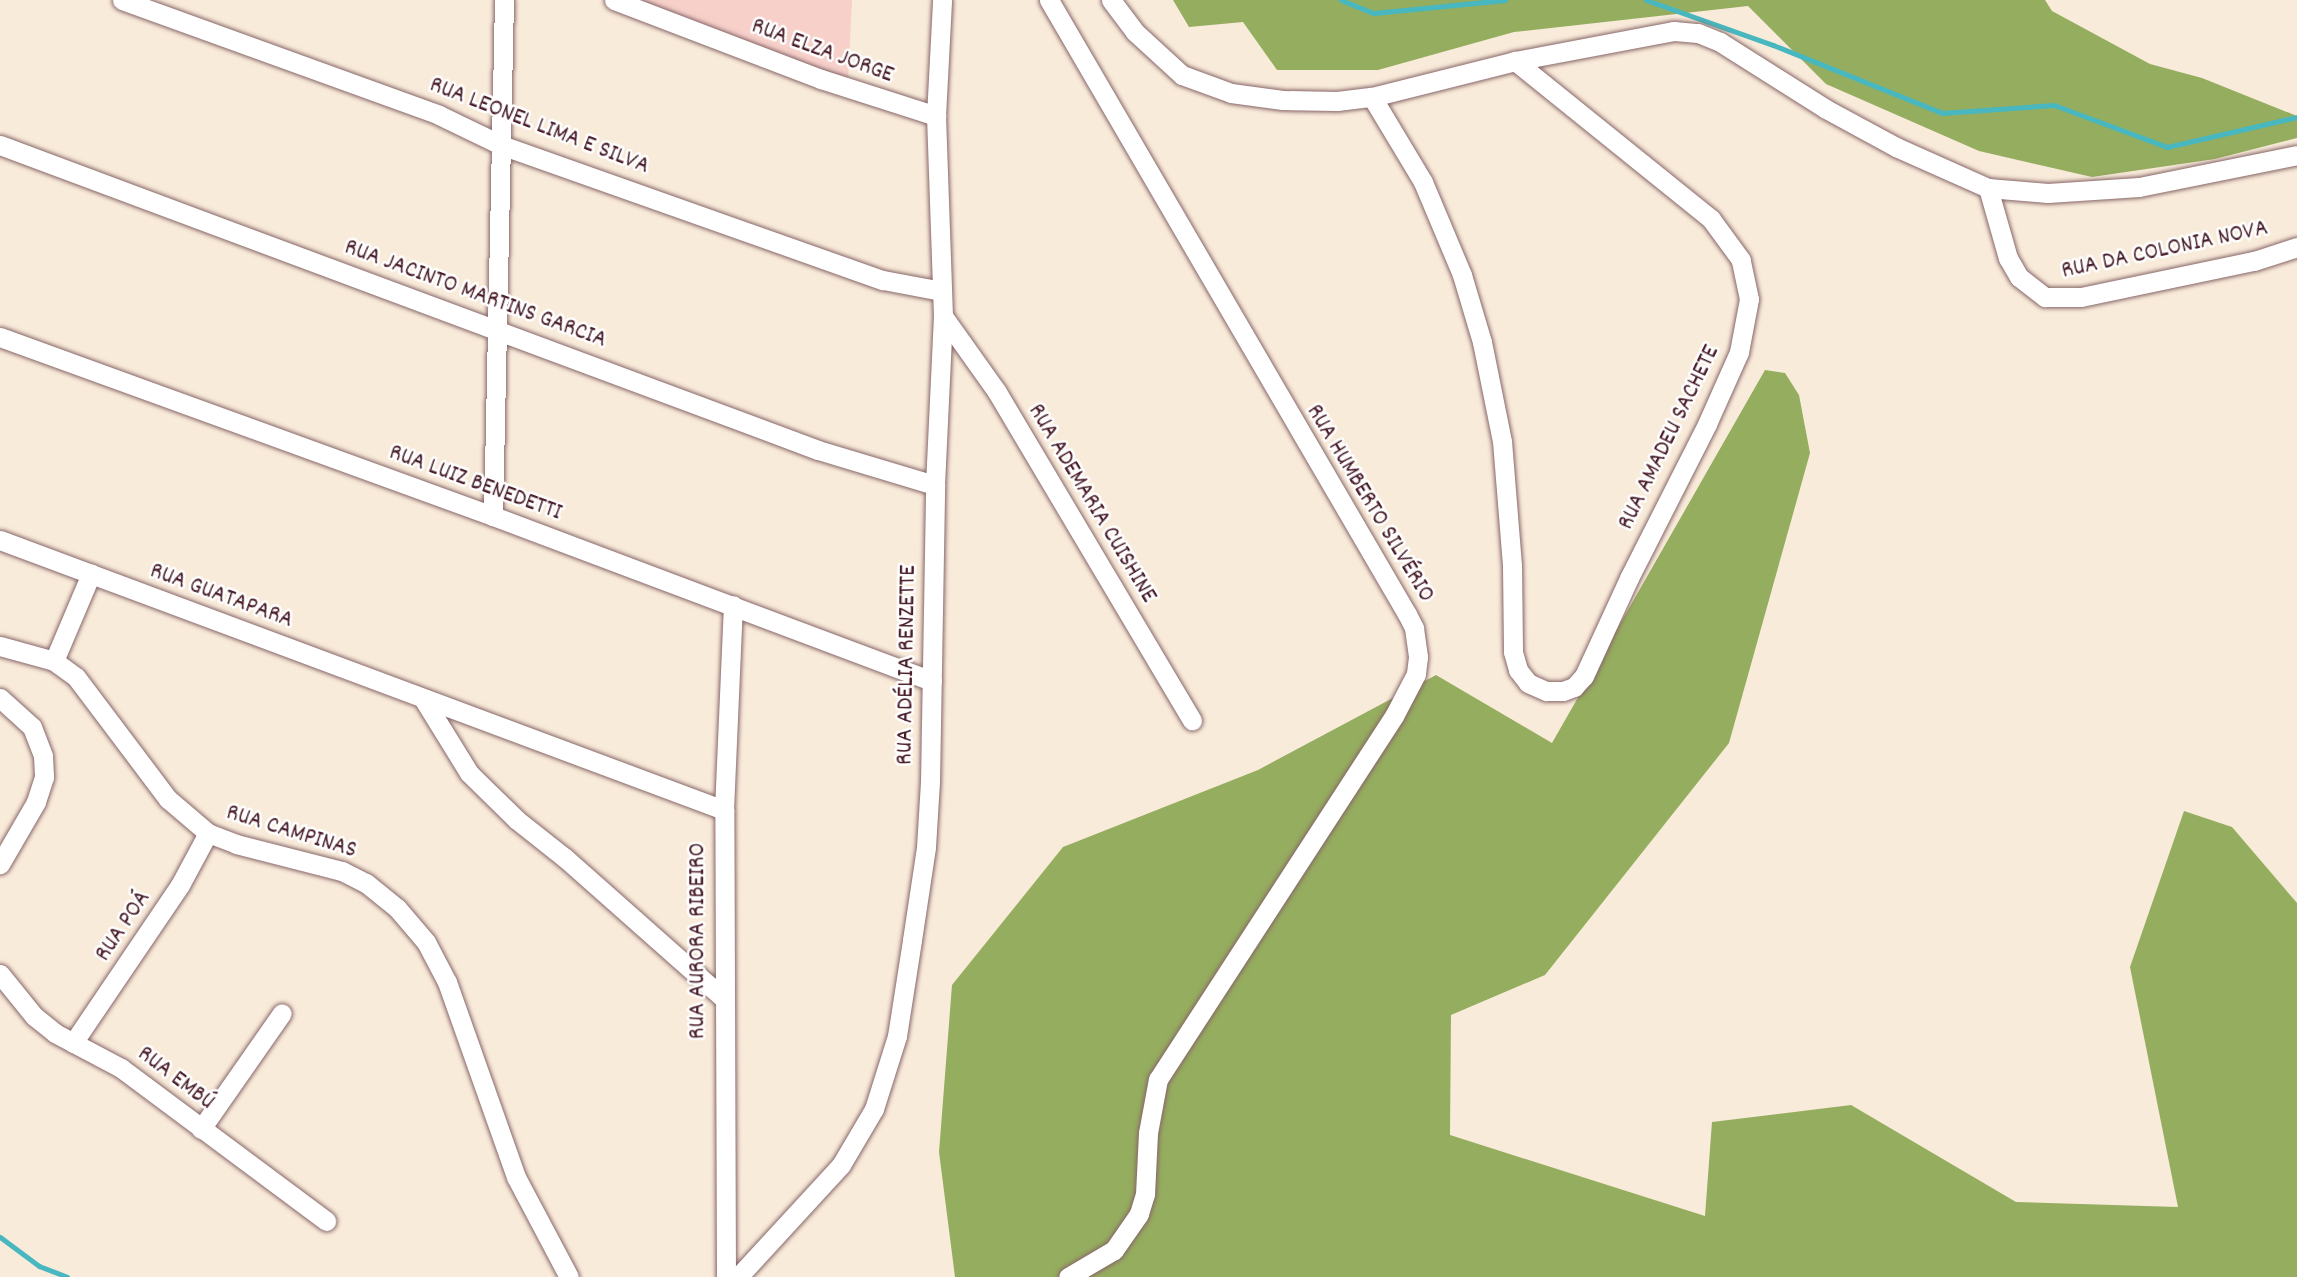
<!DOCTYPE html>
<meta charset="utf-8">
<style>
body{margin:0}
#map{position:relative;width:2297px;height:1277px;overflow:hidden;background:#f9ebda;font-family:Dekko,sans-serif}
div>[style]{position:absolute}
.built>*{inset:0;background:#f7d0ca}
.forest>*{inset:0;background:#95ad5f}
.stream>*{height:5px;margin:-2.5px;padding:0 2.5px;transform-origin:2.5px;border-radius:2.5px;background:#48b7bf}
.roads{filter:drop-shadow(0 0 2px #876668) drop-shadow(0 0 2px #876668)}
.minor>*{height:19px;margin:-9.5px;padding:0 9.5px;transform-origin:9.5px;border-radius:9.5px;background:#fff}
span{translate:-50% -50%;white-space:nowrap;text-align:center;line-height:1.15;-webkit-text-stroke:5px #fff;paint-order:stroke}
.street-label{font-size:24px;color:#4a1f2b}
</style>
<div id="map">
<div class="built">
<div style="clip-path:polygon(637px 0,852px 0,848px 82px)"></div>
</div>
<div class="forest">
<div style="clip-path:polygon(1173px 0,2045px 0,2052px 11px,2150px 64px,2202px 78px,2297px 116px,2297px 138px,2215px 159px,2092px 177px,1979px 151px,1826px 84px,1748px 6px,1514px 32px,1378px 70px,1277px 70px,1243px 22px,1189px 27px)"></div>
<div style="clip-path:polygon(1765px 370px,1785px 373px,1799px 395px,1810px 453px,1729px 743px,1545px 975px,1451px 1015px,1450px 1135px,1705px 1216px,1712px 1122px,1851px 1105px,2016px 1202px,2178px 1207px,2130px 967px,2184px 811px,2232px 827px,2297px 903px,2297px 1277px,955px 1277px,939px 1152px,952px 985px,1063px 847px,1258px 770px,1436px 675px,1552px 743px)"></div>
</div>
<div class="stream">
<div style="left:1341px;top:0;width:35px;rotate:22deg"></div>
<div style="left:1374px;top:13px;width:132px;rotate:-5.7deg"></div>
<div style="left:1646px;top:0;width:135px;rotate:19.5deg"></div>
<div style="left:1773px;top:45px;width:182px;rotate:21.9deg"></div>
<div style="left:1942px;top:113px;width:112px;rotate:-4.1deg"></div>
<div style="left:2054px;top:105px;width:121px;rotate:20.4deg"></div>
<div style="left:2167px;top:147px;width:133px;rotate:-13deg"></div>
<div style="left:0;top:1237px;width:49px;rotate:36.6deg"></div>
<div style="left:39px;top:1266px;width:30px;rotate:21deg"></div>
</div>
<div class="roads">
<div class="minor">
<div style="left:122px;top:0;width:337px;rotate:19.9deg"></div>
<div style="left:439px;top:115px;width:69px;rotate:25.8deg"></div>
<div style="left:501px;top:145px;width:405px;rotate:19.5deg"></div>
<div style="left:883px;top:280px;width:59px;rotate:10.7deg"></div>
<div style="left:614px;top:0;width:222px;rotate:20.9deg"></div>
<div style="left:821px;top:79px;width:121px;rotate:17.8deg"></div>
<div style="left:1049px;top:0;width:711px;rotate:59.76deg"></div>
<div style="left:1407px;top:614px;width:16px;rotate:63deg"></div>
<div style="left:1414px;top:628px;width:29px;rotate:82deg"></div>
<div style="left:1418px;top:657px;width:17px;rotate:97deg"></div>
<div style="left:1416px;top:674px;width:47px;rotate:117.6deg"></div>
<div style="left:1394px;top:716px;width:433px;rotate:123deg"></div>
<div style="left:1158px;top:1079px;width:55px;rotate:100.5deg"></div>
<div style="left:1148px;top:1133px;width:61px;rotate:92.8deg"></div>
<div style="left:1145px;top:1194px;width:21px;rotate:107deg"></div>
<div style="left:1139px;top:1214px;width:44px;rotate:124.8deg"></div>
<div style="left:1114px;top:1250px;width:53px;rotate:149.6deg"></div>
<div style="left:1111px;top:0;width:40px;rotate:53deg"></div>
<div style="left:1135px;top:32px;width:64px;rotate:42.5deg"></div>
<div style="left:1182px;top:75px;width:52px;rotate:20.2deg"></div>
<div style="left:1231px;top:93px;width:52px;rotate:7.7deg"></div>
<div style="left:1283px;top:100px;width:54px;rotate:1.1deg"></div>
<div style="left:1337px;top:101px;width:35px;rotate:-7deg"></div>
<div style="left:1372px;top:97px;width:147px;rotate:-14.1deg"></div>
<div style="left:1515px;top:61px;width:162px;rotate:-10.7deg"></div>
<div style="left:1674px;top:31px;width:24px;rotate:5deg"></div>
<div style="left:1698px;top:33px;width:24px;rotate:22deg"></div>
<div style="left:1720px;top:42px;width:125px;rotate:32.3deg"></div>
<div style="left:1826px;top:109px;width:80px;rotate:28.5deg"></div>
<div style="left:1896px;top:147px;width:101px;rotate:24deg"></div>
<div style="left:1988px;top:188px;width:60px;rotate:4.8deg"></div>
<div style="left:2048px;top:193px;width:91px;rotate:-3.8deg"></div>
<div style="left:2139px;top:187px;width:161px;rotate:-11.4deg"></div>
<div style="left:1372px;top:97px;width:99px;rotate:59deg"></div>
<div style="left:1423px;top:182px;width:101px;rotate:67.2deg"></div>
<div style="left:1462px;top:275px;width:70px;rotate:73.4deg"></div>
<div style="left:1482px;top:342px;width:101px;rotate:78.6deg"></div>
<div style="left:1502px;top:441px;width:125px;rotate:85.4deg"></div>
<div style="left:1512px;top:566px;width:86px;rotate:89.3deg"></div>
<div style="left:1513px;top:652px;width:19px;rotate:74deg"></div>
<div style="left:1518px;top:670px;width:16px;rotate:52deg"></div>
<div style="left:1528px;top:683px;width:20px;rotate:24deg"></div>
<div style="left:1546px;top:691px;width:17px"></div>
<div style="left:1563px;top:691px;width:12px;rotate:-20deg"></div>
<div style="left:1574px;top:687px;width:15px;rotate:-48deg"></div>
<div style="left:1584px;top:676px;width:108px;rotate:-65.3deg"></div>
<div style="left:1629px;top:578px;width:173px;rotate:-63.1deg"></div>
<div style="left:1707px;top:424px;width:79px;rotate:-66deg"></div>
<div style="left:1739px;top:352px;width:54px;rotate:-79.3deg"></div>
<div style="left:1749px;top:299px;width:40px;rotate:-102deg"></div>
<div style="left:1741px;top:260px;width:51px;rotate:-126.2deg"></div>
<div style="left:1711px;top:219px;width:252px;rotate:-141.1deg"></div>
<div style="left:0;top:145px;width:873px;rotate:20.45deg"></div>
<div style="left:818px;top:450px;width:122px;rotate:16.7deg"></div>
<div style="left:1988px;top:188px;width:73px;rotate:74.1deg"></div>
<div style="left:2008px;top:258px;width:22px;rotate:60deg"></div>
<div style="left:2019px;top:277px;width:33px;rotate:38deg"></div>
<div style="left:2045px;top:297px;width:36px"></div>
<div style="left:2081px;top:297px;width:177px;rotate:-11.8deg"></div>
<div style="left:2254px;top:261px;width:45px;rotate:-18deg"></div>
<div style="left:943px;top:316px;width:93px;rotate:54.6deg"></div>
<div style="left:997px;top:392px;width:382px;rotate:59.3deg"></div>
<div style="left:0;top:337px;width:524px;rotate:19.96deg"></div>
<div style="left:493px;top:516px;width:469px;rotate:20.6deg"></div>
<div style="left:493px;top:516px;width:516px;rotate:-88.78deg"></div>
<div style="left:0;top:540px;width:773px;rotate:20.45deg"></div>
<div style="left:0;top:646px;width:56px;rotate:15.5deg"></div>
<div style="left:54px;top:661px;width:27px;rotate:36deg"></div>
<div style="left:76px;top:677px;width:153px;rotate:53deg"></div>
<div style="left:168px;top:799px;width:52px;rotate:40.4deg"></div>
<div style="left:208px;top:833px;width:30px;rotate:21deg"></div>
<div style="left:236px;top:844px;width:109px;rotate:14.3deg"></div>
<div style="left:342px;top:871px;width:27px;rotate:27deg"></div>
<div style="left:366px;top:883px;width:40px;rotate:39deg"></div>
<div style="left:397px;top:908px;width:45px;rotate:49.5deg"></div>
<div style="left:426px;top:942px;width:45px;rotate:62.3deg"></div>
<div style="left:447px;top:982px;width:207px;rotate:70.5deg"></div>
<div style="left:516px;top:1177px;width:113px;rotate:62.1deg"></div>
<div style="left:54px;top:661px;width:95px;rotate:-67deg"></div>
<div style="left:0;top:698px;width:43px;rotate:42.2deg"></div>
<div style="left:32px;top:727px;width:31px;rotate:69deg"></div>
<div style="left:43px;top:756px;width:21px;rotate:87deg"></div>
<div style="left:44px;top:777px;width:26px;rotate:108deg"></div>
<div style="left:36px;top:802px;width:72px;rotate:120.1deg"></div>
<div style="left:424px;top:700px;width:86px;rotate:58.3deg"></div>
<div style="left:469px;top:773px;width:67px;rotate:44.4deg"></div>
<div style="left:517px;top:820px;width:61px;rotate:38.4deg"></div>
<div style="left:565px;top:858px;width:211px;rotate:41.5deg"></div>
<div style="left:0;top:974px;width:54px;rotate:51deg"></div>
<div style="left:34px;top:1016px;width:27px;rotate:39deg"></div>
<div style="left:55px;top:1033px;width:75px;rotate:27.9deg"></div>
<div style="left:121px;top:1068px;width:256px;rotate:36.7deg"></div>
<div style="left:73px;top:1043px;width:191px;rotate:-55.9deg"></div>
<div style="left:180px;top:885px;width:59px;rotate:-61.7deg"></div>
<div style="left:201px;top:1129px;width:141px;rotate:-55.1deg"></div>
<div style="left:726px;top:1277px;width:467px;rotate:-90.2deg"></div>
<div style="left:724px;top:810px;width:205px;rotate:-87.5deg"></div>
<div style="left:738px;top:1277px;width:152px;rotate:-47.4deg"></div>
<div style="left:841px;top:1165px;width:65px;rotate:-59.5deg"></div>
<div style="left:874px;top:1109px;width:77px;rotate:-72.5deg"></div>
<div style="left:897px;top:1036px;width:97px;rotate:-81.1deg"></div>
<div style="left:912px;top:940px;width:94px;rotate:-81.4deg"></div>
<div style="left:926px;top:847px;width:65px;rotate:-86.5deg"></div>
<div style="left:930px;top:782px;width:297px;rotate:-89deg"></div>
<div style="left:935px;top:485px;width:169px;rotate:-87.3deg"></div>
<div style="left:943px;top:316px;width:200px;rotate:-92deg"></div>
<div style="left:936px;top:116px;width:116px;rotate:-87deg"></div>
</div>
</div>
<div class="street-label">
<span style="left:822px;top:52px;rotate:20deg">RUA ELZA JORGE</span>
<span style="left:539px;top:127px;rotate:21deg">RUA LEONEL LIMA E SILVA</span>
<span style="left:2165px;top:251px;rotate:-12deg">RUA DA COLONIA NOVA</span>
<span style="left:475px;top:295px;rotate:20deg">RUA JACINTO MARTINS GARCIA</span>
<span style="left:1670px;top:438px;rotate:-64deg">RUA AMADEU SACHETE</span>
<span style="left:475px;top:484px;rotate:20deg">RUA LUIZ BENEDETTI</span>
<span style="left:1091px;top:504px;rotate:59deg">RUA ADEMARIA CUISHINE</span>
<span style="left:1369px;top:504px;rotate:59deg">RUA HUMBERTO SILVÉRIO</span>
<span style="left:221px;top:597px;rotate:20deg">RUA GUATAPARA</span>
<span style="left:908px;top:665px;rotate:-89deg">RUA ADÉLIA RENZETTE</span>
<span style="left:291px;top:833px;rotate:17deg">RUA CAMPINAS</span>
<span style="left:124px;top:927px;rotate:-56deg">RUA POÁ</span>
<span style="left:699px;top:941px;rotate:-90deg">RUA AURORA RIBEIRO</span>
<span style="left:175px;top:1079px;rotate:37deg">RUA EMBÚ</span>
</div>
</div>
